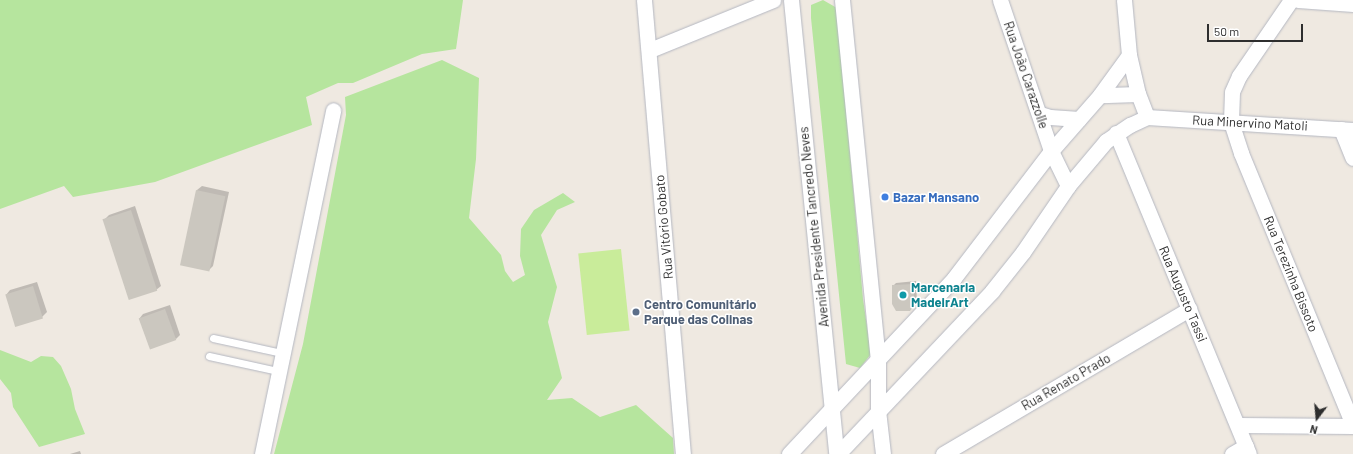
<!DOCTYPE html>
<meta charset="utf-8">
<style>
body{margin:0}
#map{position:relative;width:1353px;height:454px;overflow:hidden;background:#efe9e1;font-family:Barlow,sans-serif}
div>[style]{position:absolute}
.green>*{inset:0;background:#b6e59e}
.pitch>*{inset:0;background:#c9ec9a;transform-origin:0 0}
.shadow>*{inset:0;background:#0003}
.building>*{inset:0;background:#cbc7bf;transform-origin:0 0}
.roads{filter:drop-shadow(0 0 1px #b4b7c1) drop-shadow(0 0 1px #b4b7c1)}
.lane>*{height:7px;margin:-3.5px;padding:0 3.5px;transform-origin:3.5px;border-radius:3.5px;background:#fff}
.street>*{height:15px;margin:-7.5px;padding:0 7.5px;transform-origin:7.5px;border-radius:7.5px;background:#fff}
.dots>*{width:11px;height:11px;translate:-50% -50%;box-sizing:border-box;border:2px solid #fff;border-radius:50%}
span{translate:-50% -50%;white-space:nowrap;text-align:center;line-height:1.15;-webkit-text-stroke:3px #fff;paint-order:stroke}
.street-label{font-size:13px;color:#2e2e2e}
.shop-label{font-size:13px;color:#366cbe;font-weight:700}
.left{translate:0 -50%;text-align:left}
.culture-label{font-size:13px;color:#0d838f;font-weight:700}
.service-label{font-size:13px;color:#4e5e75;font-weight:700}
.north{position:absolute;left:1297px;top:398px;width:40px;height:40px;-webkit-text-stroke:3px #fff;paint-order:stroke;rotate:196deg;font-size:11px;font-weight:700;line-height:16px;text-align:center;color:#2e2e2e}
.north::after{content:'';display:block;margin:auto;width:14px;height:18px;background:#2e2e2e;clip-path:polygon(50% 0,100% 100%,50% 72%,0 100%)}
.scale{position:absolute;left:1207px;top:24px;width:96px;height:18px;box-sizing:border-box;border:2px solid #2e2e2e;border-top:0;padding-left:5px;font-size:12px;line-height:14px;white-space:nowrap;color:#2e2e2e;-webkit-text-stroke:3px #fff;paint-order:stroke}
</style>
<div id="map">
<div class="green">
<div style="clip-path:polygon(0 0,463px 0,456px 49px,422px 54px,353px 83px,338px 83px,306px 97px,312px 125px,155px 182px,73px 197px,64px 186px,0 209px)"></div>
<div style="clip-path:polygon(823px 0,837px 8px,863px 299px,871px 354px,860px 368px,846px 364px,811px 18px,811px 5px)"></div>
<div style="clip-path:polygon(442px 60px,479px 78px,476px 159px,469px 218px,501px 255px,505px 271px,513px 282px,525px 275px,520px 256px,521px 229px,534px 210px,563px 193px,575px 202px,557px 210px,541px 235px,557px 287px,548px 322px,562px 378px,547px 400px,572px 398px,600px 417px,636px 405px,673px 438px,674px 454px,274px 454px,303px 344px,346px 115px,345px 97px)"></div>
<div style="clip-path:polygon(0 350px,31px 362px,41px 356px,53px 357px,61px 366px,71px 389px,75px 409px,85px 434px,39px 447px,13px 407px,11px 393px,0 379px)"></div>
</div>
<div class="pitch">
<div style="left:621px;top:249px;width:82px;height:43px;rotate:84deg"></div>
</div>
<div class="shadow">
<div style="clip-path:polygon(202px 186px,229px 192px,213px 266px,208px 271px,197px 190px)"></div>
<div style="clip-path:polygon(135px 206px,161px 286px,156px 290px,104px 220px,109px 215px)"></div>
<div style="clip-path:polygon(916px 281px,917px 302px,909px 310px,893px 286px,896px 283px)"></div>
<div style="clip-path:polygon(37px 282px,47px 312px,42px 317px,6px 295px,10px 290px)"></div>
<div style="clip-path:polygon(170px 305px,180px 335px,176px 339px,139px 319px,143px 314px)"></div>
<div style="clip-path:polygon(80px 451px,81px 454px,70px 454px)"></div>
</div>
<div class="building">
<div style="left:196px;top:190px;width:30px;height:77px;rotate:12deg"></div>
<div style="left:131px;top:210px;width:85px;height:30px;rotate:72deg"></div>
<div style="clip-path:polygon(914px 284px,914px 306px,910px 311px,896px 311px,892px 304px,892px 285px)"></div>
<div style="left:33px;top:286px;width:34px;height:29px;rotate:73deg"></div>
<div style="left:165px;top:309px;width:33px;height:28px;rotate:70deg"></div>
</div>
<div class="roads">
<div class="lane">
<div style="left:213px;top:338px;width:71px;rotate:12.3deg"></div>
<div style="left:209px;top:356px;width:71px;rotate:12.3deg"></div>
</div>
<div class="street">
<div style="left:644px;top:0;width:456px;rotate:85.1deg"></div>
<div style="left:791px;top:0;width:456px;rotate:84.3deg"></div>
<div style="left:842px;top:0;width:363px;rotate:84.3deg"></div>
<div style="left:878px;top:361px;width:49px;rotate:90deg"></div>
<div style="left:878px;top:410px;width:44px;rotate:83.5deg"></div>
<div style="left:1000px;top:0;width:159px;rotate:71.3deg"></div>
<div style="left:1051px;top:151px;width:39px;rotate:64deg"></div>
<div style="left:1124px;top:0;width:55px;rotate:84.8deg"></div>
<div style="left:1129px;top:55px;width:40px;rotate:77deg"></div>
<div style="left:1291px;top:0;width:92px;rotate:124.4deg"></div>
<div style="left:1239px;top:76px;width:17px;rotate:114deg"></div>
<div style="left:1232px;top:92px;width:30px;rotate:92deg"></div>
<div style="left:1231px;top:122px;width:33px;rotate:72deg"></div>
<div style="left:1241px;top:153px;width:294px;rotate:67.6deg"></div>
<div style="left:1298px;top:0;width:55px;rotate:4.2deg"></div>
<div style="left:650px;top:50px;width:133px;rotate:-22.1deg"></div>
<div style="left:1040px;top:114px;width:10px;rotate:17deg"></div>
<div style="left:1050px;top:117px;width:29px;rotate:4deg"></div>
<div style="left:1147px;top:117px;width:206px;rotate:3.6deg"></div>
<div style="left:1341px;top:129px;width:31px;rotate:68deg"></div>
<div style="left:1116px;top:133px;width:347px;rotate:67.5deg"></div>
<div style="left:1238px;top:425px;width:115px;rotate:0.5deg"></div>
<div style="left:262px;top:454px;width:351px;rotate:-78.3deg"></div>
<div style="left:789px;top:454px;width:241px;rotate:-46.8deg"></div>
<div style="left:954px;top:278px;width:160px;rotate:-52.6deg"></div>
<div style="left:1051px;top:151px;width:74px;rotate:-48.8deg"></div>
<div style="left:1100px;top:95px;width:49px;rotate:-54.1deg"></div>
<div style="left:838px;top:454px;width:224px;rotate:-46.6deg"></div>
<div style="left:992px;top:291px;width:50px;rotate:-51.5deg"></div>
<div style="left:1023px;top:252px;width:80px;rotate:-55.7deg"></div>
<div style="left:1068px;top:186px;width:59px;rotate:-49.8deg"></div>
<div style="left:1106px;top:141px;width:29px;rotate:-34deg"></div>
<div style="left:1130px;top:125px;width:19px;rotate:-25deg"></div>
<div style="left:1147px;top:117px;width:25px;rotate:-111deg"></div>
<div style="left:1138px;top:94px;width:38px;rotate:178deg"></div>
<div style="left:943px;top:454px;width:286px;rotate:-30.5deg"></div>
<div style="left:1232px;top:454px;width:16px;rotate:-30deg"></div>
</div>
</div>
<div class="dots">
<div style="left:885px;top:197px;background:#3f7fe0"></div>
<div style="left:903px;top:295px;background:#0f9aa8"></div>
<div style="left:636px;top:312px;background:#5c6f8a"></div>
</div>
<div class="street-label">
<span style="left:1026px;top:75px;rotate:71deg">Rua João Carazzolle</span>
<span style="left:1250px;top:123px;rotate:3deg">Rua Minervino Matoli</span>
<span style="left:664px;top:227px;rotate:-95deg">Rua Vitório Gobato</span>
<span style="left:814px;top:227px;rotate:-96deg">Avenida Presidente Tancredo Neves</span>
<span style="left:1291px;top:274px;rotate:68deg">Rua Terezinha Bissoto</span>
<span style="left:1183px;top:294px;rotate:67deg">Rua Augusto Tassi</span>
<span style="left:1066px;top:382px;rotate:-30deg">Rua Renato Prado</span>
</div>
<div class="shop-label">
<span class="left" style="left:893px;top:197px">Bazar Mansano</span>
</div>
<div class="culture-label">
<span class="left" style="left:911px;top:295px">Marcenaria<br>MadeirArt</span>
</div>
<div class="service-label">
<span class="left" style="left:644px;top:312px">Centro Comunitário<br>Parque das Colinas</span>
</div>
<div class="north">N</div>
<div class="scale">50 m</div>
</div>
